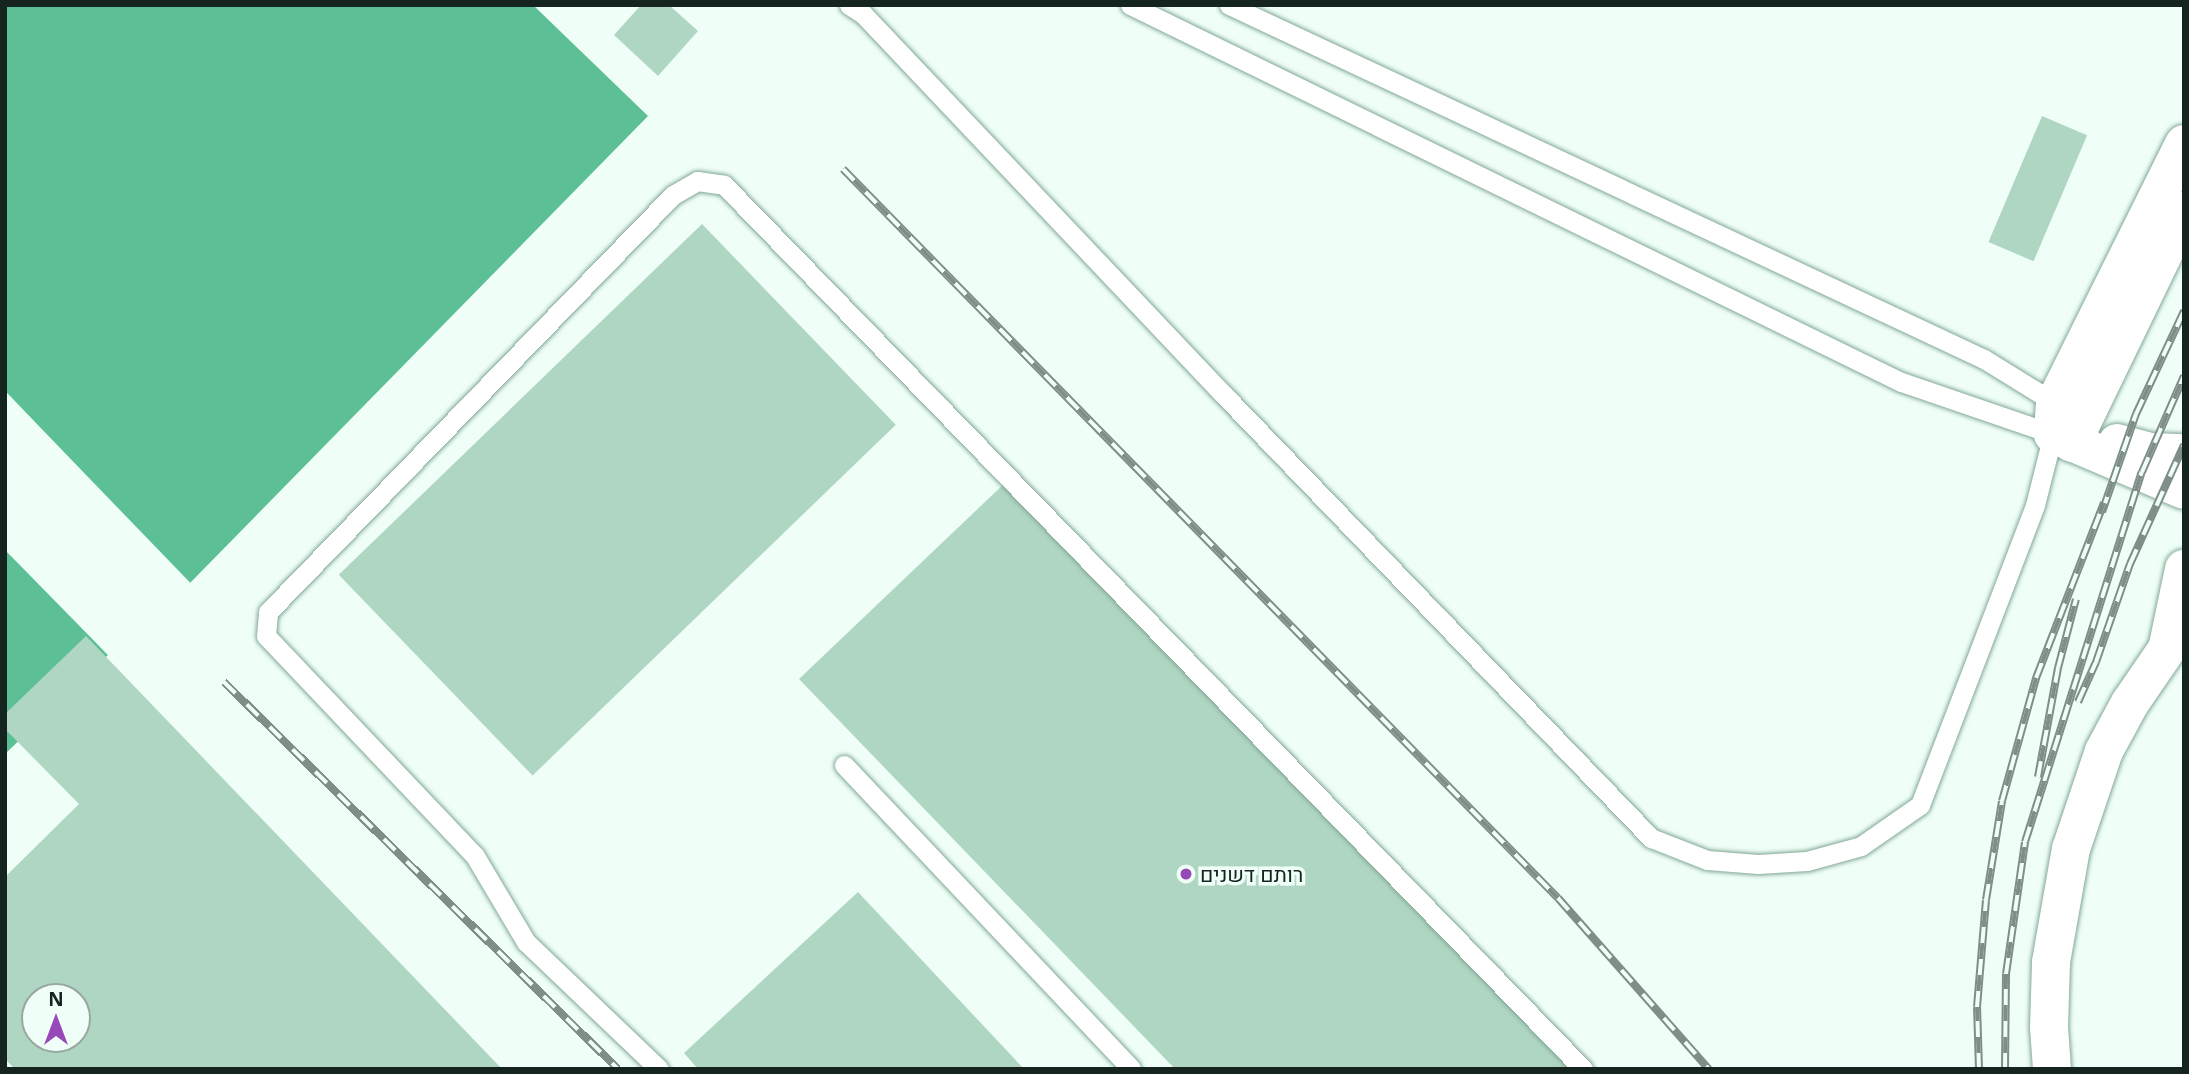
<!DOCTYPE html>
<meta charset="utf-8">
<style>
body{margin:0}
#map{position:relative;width:2189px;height:1074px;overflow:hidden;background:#effff7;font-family:"Noto Sans",Heebo,sans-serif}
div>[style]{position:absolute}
.water>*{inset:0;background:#5cbf96}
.pier>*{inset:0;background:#effff7;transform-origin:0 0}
.building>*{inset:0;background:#afd6c3;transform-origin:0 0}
.roads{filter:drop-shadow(0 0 2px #82a896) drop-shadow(0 0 2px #82a896)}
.lane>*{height:19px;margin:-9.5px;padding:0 9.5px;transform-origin:9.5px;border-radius:9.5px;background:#fff}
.street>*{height:38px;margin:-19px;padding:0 19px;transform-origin:19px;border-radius:19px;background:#fff}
.rail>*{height:8px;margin-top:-4px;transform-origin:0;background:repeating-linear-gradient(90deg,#effff7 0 16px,#7f8e87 0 32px);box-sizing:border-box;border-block:2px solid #7f8e87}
.dots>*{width:19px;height:19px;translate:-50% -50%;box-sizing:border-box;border:4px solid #effff7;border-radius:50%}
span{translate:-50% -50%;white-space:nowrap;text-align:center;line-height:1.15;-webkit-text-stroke:7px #effff7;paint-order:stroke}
.poi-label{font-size:21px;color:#15241e}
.left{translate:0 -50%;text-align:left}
.frame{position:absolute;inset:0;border:7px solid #15241e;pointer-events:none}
.north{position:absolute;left:21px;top:983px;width:70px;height:70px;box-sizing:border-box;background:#effff7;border:2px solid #98a7a0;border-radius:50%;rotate:0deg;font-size:19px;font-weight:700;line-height:28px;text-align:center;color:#15241e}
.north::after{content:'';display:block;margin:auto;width:24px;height:32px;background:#9748b9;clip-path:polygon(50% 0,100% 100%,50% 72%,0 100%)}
</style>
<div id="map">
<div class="water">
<div style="clip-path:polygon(5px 5px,533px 5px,648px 116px,189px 584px,5px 391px)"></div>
<div style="clip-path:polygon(5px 550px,108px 655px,5px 754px)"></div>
</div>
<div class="pier">
<div style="left:5px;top:391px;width:267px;height:5px;rotate:46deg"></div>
<div style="clip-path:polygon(5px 547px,8px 548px,111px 653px,108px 655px)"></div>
</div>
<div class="building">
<div style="clip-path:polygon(641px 5px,669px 5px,698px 31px,658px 76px,614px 35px)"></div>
<div style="left:2042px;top:116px;width:49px;height:137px;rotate:23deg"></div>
<div style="left:702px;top:224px;width:279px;height:505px;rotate:46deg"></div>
<div style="clip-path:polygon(1007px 481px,1572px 1069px,1175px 1069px,799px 679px)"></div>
<div style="clip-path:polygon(evenodd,86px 636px,502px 1069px,15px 1069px,5px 1059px,5px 877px,79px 804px,5px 729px,5px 714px,86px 636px,35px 997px,77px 997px,77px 1039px,35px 1039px,35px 997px)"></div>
<div style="clip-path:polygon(858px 892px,1024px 1069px,698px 1069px,684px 1053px)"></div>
</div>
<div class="roads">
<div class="lane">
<div style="left:849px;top:5px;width:17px;rotate:33deg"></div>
<div style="left:863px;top:14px;width:523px;rotate:46.55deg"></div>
<div style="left:1223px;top:394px;width:617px;rotate:46.05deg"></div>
<div style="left:1651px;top:838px;width:60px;rotate:21.4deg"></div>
<div style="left:1707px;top:860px;width:51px;rotate:4.5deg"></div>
<div style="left:1758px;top:864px;width:49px;rotate:-3.5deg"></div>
<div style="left:1807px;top:861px;width:56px;rotate:-15.5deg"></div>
<div style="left:1861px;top:846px;width:72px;rotate:-34.8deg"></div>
<div style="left:1920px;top:805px;width:321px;rotate:-69deg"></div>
<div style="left:2035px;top:505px;width:73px;rotate:-75.8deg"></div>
<div style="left:2053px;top:434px;width:161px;rotate:-161.1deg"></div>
<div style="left:1901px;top:382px;width:858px;rotate:-153.94deg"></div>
<div style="left:1229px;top:5px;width:834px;rotate:25.12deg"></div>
<div style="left:1984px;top:359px;width:89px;rotate:31.7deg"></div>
<div style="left:844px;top:765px;width:418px;rotate:46.6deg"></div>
<div style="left:659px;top:1069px;width:184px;rotate:-136.3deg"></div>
<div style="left:526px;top:942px;width:100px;rotate:-120.7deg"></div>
<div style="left:475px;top:856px;width:303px;rotate:-133.5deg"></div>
<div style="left:266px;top:636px;width:24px;rotate:-85deg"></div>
<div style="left:268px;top:612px;width:581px;rotate:-45.84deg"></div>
<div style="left:673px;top:195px;width:28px;rotate:-30deg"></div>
<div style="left:697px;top:181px;width:27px;rotate:8deg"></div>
<div style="left:724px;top:185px;width:1233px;rotate:45.82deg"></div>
</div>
<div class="street">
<div style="left:2184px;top:144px;width:289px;rotate:116.5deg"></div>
<div style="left:2055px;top:403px;width:31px;rotate:94deg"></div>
<div style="left:2053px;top:434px;width:142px;rotate:23.1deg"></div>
<div style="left:2072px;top:443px;width:258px;rotate:-64.2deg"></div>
<div style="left:2117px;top:443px;width:34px;rotate:15deg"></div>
<div style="left:2150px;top:452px;width:34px;rotate:2deg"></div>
<div style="left:2168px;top:645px;width:78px;rotate:-78.1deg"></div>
<div style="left:2052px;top:1069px;width:42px;rotate:-94.1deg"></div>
<div style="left:2049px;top:1027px;width:65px;rotate:-88.2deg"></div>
<div style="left:2051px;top:962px;width:115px;rotate:-80deg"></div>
<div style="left:2071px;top:849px;width:103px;rotate:-71.4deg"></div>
<div style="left:2104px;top:751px;width:55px;rotate:-61.6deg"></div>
<div style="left:2130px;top:703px;width:96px;rotate:-55.6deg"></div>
</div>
</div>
<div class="rail">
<div style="left:843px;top:169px;width:1021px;rotate:45.56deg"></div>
<div style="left:1558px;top:898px;width:228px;rotate:48.6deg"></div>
<div style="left:2102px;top:512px;width:104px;rotate:-70.9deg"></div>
<div style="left:2136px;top:414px;width:114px;rotate:-65deg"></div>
<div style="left:224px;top:682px;width:552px;rotate:44.49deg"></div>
<div style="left:2078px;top:702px;width:44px;rotate:-65.8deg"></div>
<div style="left:2096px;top:662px;width:104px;rotate:-70.9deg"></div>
<div style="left:2130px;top:564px;width:131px;rotate:-65.6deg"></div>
<div style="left:2038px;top:777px;width:111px;rotate:-79.6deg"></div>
<div style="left:2058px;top:668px;width:71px;rotate:-75.4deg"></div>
<div style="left:1979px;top:1069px;width:62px;rotate:-91.8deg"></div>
<div style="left:1977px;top:1007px;width:107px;rotate:-85.2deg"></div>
<div style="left:1986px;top:900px;width:100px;rotate:-80.8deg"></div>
<div style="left:2002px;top:801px;width:128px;rotate:-74.5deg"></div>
<div style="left:2036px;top:678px;width:188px;rotate:-68.8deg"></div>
<div style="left:2005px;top:1069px;width:95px;rotate:-89.4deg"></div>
<div style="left:2006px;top:974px;width:133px;rotate:-81.8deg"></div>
<div style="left:2025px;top:842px;width:388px;rotate:-72.5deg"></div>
<div style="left:2142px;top:472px;width:105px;rotate:-66.4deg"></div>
</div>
<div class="dots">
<div style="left:1186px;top:874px;background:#9748b9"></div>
</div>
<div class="poi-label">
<span class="left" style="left:1200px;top:874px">רותם דשנים</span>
</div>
<div class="frame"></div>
<div class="north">N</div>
</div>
